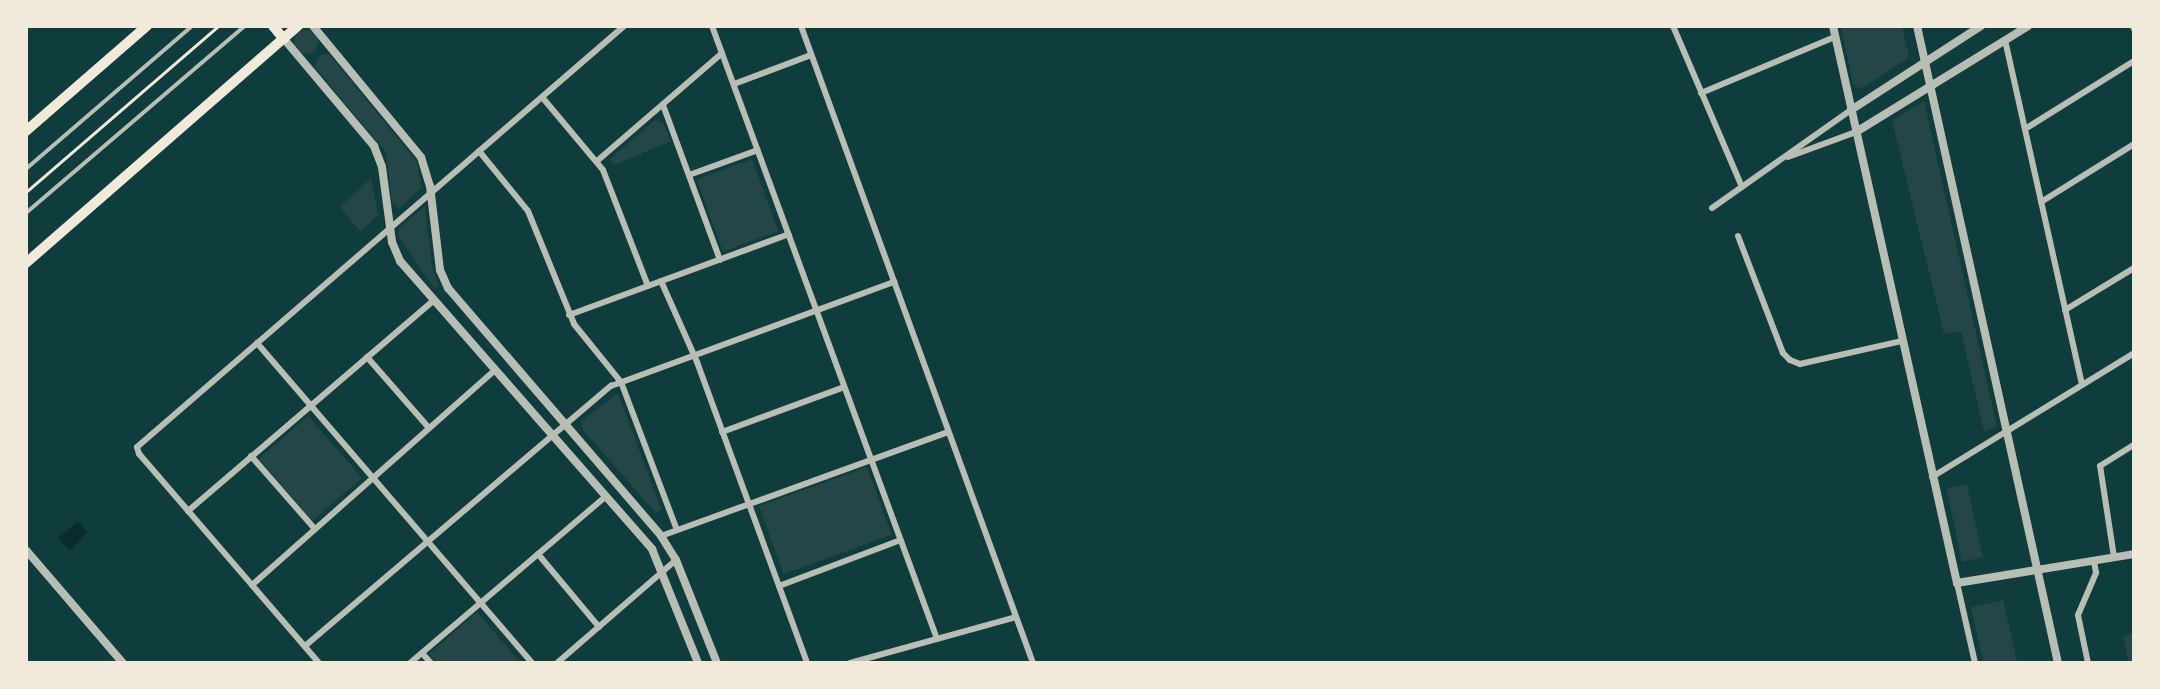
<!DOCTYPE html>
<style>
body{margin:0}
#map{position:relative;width:2160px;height:689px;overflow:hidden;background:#0f3d3e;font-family:Bitter,serif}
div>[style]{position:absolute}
.green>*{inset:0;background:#244646;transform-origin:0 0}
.round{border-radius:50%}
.water>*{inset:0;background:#0a2a2b}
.path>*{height:2.5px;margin:-1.25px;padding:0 1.25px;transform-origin:1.25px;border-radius:1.25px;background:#f1e9da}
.service>*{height:3.5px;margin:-1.75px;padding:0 1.75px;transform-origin:1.75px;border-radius:1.75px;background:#b8beb3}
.minor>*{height:6px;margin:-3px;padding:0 3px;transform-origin:3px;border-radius:3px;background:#b8beb3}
.tertiary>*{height:8px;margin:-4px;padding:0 4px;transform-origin:4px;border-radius:4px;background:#b8beb3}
.primary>*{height:10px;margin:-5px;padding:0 5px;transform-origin:5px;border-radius:5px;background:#f1e9da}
span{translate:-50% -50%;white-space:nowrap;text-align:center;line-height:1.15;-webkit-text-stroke:7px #f1e9da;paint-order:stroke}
.frame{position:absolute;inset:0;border:28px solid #f1e9da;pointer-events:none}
</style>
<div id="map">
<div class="green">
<div style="clip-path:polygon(1841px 26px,1902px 26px,1909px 57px,1861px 89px,1853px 84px)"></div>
<div class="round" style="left:294px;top:30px;width:24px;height:24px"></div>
<div style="clip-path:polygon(321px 54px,329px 54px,417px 162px,421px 188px,398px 209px,392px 202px,386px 152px,314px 66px)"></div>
<div style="clip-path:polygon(1924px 101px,1997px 426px,1984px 432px,1961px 331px,1944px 334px,1892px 120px)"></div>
<div style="clip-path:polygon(655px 120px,663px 123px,671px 141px,614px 165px,610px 159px)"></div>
<div style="left:752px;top:159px;width:77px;height:59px;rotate:70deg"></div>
<div style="clip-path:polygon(371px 178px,378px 215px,361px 232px,340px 207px)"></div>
<div style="clip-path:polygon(425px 206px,432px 267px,439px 285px,435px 289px,399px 237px,399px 228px)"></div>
<div style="clip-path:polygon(618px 393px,661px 509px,656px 513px,583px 430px,581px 421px)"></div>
<div style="left:308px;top:416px;width:82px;height:65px;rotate:49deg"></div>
<div style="left:867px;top:467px;width:72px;height:115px;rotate:70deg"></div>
<div style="left:1967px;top:484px;width:75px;height:21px;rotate:78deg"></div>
<div style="left:2003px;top:600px;width:65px;height:33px;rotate:77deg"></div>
<div style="clip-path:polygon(477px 612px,521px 663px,437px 663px,429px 654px)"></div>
<div style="clip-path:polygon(2134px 634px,2134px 663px,2129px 663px,2123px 636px)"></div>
</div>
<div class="water">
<div style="clip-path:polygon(78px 521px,87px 532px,70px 551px,58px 538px)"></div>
</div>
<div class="path">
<div style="left:26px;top:192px;width:254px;rotate:-40.8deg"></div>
</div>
<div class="service">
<div style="left:26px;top:169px;width:219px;rotate:-40.7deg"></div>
<div style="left:26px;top:213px;width:288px;rotate:-40.5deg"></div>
</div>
<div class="minor">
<div style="left:712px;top:26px;width:653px;rotate:69.84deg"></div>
<div style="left:801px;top:26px;width:678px;rotate:69.99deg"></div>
<div style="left:1673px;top:26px;width:175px;rotate:66.8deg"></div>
<div style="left:2133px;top:26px;width:3px;rotate:72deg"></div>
<div style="left:2005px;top:40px;width:353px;rotate:77.4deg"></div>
<div style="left:734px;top:84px;width:82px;rotate:-20.6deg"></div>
<div style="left:1701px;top:93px;width:145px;rotate:-22.7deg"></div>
<div style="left:542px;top:97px;width:95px;rotate:50.1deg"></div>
<div style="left:603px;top:170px;width:124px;rotate:68.8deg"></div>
<div style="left:663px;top:105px;width:165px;rotate:69.8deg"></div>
<div style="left:2025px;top:129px;width:128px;rotate:-32deg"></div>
<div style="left:479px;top:151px;width:77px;rotate:50.8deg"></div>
<div style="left:528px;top:211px;width:122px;rotate:67.8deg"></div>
<div style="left:574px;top:324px;width:75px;rotate:51deg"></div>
<div style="left:621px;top:382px;width:158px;rotate:69.3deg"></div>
<div style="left:1788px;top:157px;width:72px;rotate:-20.2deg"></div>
<div style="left:597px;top:161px;width:165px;rotate:-40.8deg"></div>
<div style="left:689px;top:175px;width:73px;rotate:-19.9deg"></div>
<div style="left:2041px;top:202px;width:110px;rotate:-31.9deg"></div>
<div style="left:1712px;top:208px;width:170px;rotate:-35.2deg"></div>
<div style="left:1738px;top:236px;width:125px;rotate:69deg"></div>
<div style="left:1783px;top:353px;width:10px;rotate:45deg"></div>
<div style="left:1790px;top:360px;width:11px;rotate:22deg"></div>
<div style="left:1800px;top:364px;width:105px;rotate:-12.7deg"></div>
<div style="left:661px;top:281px;width:89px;rotate:66deg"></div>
<div style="left:697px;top:362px;width:320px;rotate:69.9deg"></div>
<div style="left:2065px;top:310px;width:81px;rotate:-31.3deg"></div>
<div style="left:569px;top:315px;width:234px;rotate:-20.2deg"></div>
<div style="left:257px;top:343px;width:422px;rotate:49.3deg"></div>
<div style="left:367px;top:357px;width:94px;rotate:48.9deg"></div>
<div style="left:722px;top:432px;width:130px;rotate:-20.2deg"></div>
<div style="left:251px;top:456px;width:97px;rotate:48.8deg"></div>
<div style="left:1932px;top:477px;width:237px;rotate:-31.5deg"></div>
<div style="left:188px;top:511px;width:324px;rotate:-40.6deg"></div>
<div style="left:661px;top:536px;width:305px;rotate:-19.9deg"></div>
<div style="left:538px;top:554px;width:95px;rotate:50.1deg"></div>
<div style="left:2114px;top:557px;width:92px;rotate:-98.7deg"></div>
<div style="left:2100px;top:466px;width:40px;rotate:-32deg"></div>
<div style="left:1957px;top:583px;width:82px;rotate:77.3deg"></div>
<div style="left:252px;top:585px;width:323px;rotate:-41.5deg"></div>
<div style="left:779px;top:586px;width:130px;rotate:-20.7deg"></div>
<div style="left:305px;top:646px;width:402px;rotate:-40.4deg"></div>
<div style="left:611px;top:386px;width:302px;rotate:-20.2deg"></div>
<div style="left:422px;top:653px;width:13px;rotate:48deg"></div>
<div style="left:319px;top:663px;width:276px;rotate:-130.7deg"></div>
<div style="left:139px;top:454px;width:7px;rotate:-106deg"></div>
<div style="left:137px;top:447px;width:644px;rotate:-40.84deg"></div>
<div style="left:410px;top:663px;width:255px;rotate:-40.4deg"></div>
<div style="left:557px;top:663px;width:157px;rotate:-40.9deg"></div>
<div style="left:850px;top:663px;width:172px;rotate:-15.5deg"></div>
<div style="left:2088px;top:663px;width:49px;rotate:-101.8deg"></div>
<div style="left:2078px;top:615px;width:46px;rotate:-66.8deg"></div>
<div style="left:2096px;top:573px;width:13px;rotate:-99deg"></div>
</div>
<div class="tertiary">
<div style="left:313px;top:26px;width:170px;rotate:50.5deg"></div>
<div style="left:421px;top:157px;width:30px;rotate:73deg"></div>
<div style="left:430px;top:186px;width:85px;rotate:83.2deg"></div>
<div style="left:440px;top:270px;width:20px;rotate:66deg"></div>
<div style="left:448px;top:288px;width:327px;rotate:49.3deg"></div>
<div style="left:661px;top:536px;width:28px;rotate:58deg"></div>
<div style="left:676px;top:560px;width:111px;rotate:68.3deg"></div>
<div style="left:1833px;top:26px;width:571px;rotate:77.45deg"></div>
<div style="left:1957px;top:583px;width:179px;rotate:-9.3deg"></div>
<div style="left:1917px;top:26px;width:652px;rotate:77.52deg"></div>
<div style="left:284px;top:39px;width:140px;rotate:49.9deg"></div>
<div style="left:374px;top:146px;width:22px;rotate:69deg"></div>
<div style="left:382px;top:167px;width:76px;rotate:82.4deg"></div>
<div style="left:392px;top:242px;width:21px;rotate:67deg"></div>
<div style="left:400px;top:261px;width:383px;rotate:48.8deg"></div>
<div style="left:652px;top:549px;width:123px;rotate:68deg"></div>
<div style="left:1851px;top:110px;width:155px;rotate:-32.9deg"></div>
<div style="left:1856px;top:132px;width:202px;rotate:-31.6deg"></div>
<div style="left:26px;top:550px;width:149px;rotate:49.4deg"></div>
</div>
<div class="primary">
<div style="left:273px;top:26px;width:17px;rotate:50deg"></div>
<div style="left:26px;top:131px;width:160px;rotate:-41deg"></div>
<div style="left:26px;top:263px;width:361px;rotate:-41.1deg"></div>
</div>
<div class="frame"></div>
</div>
